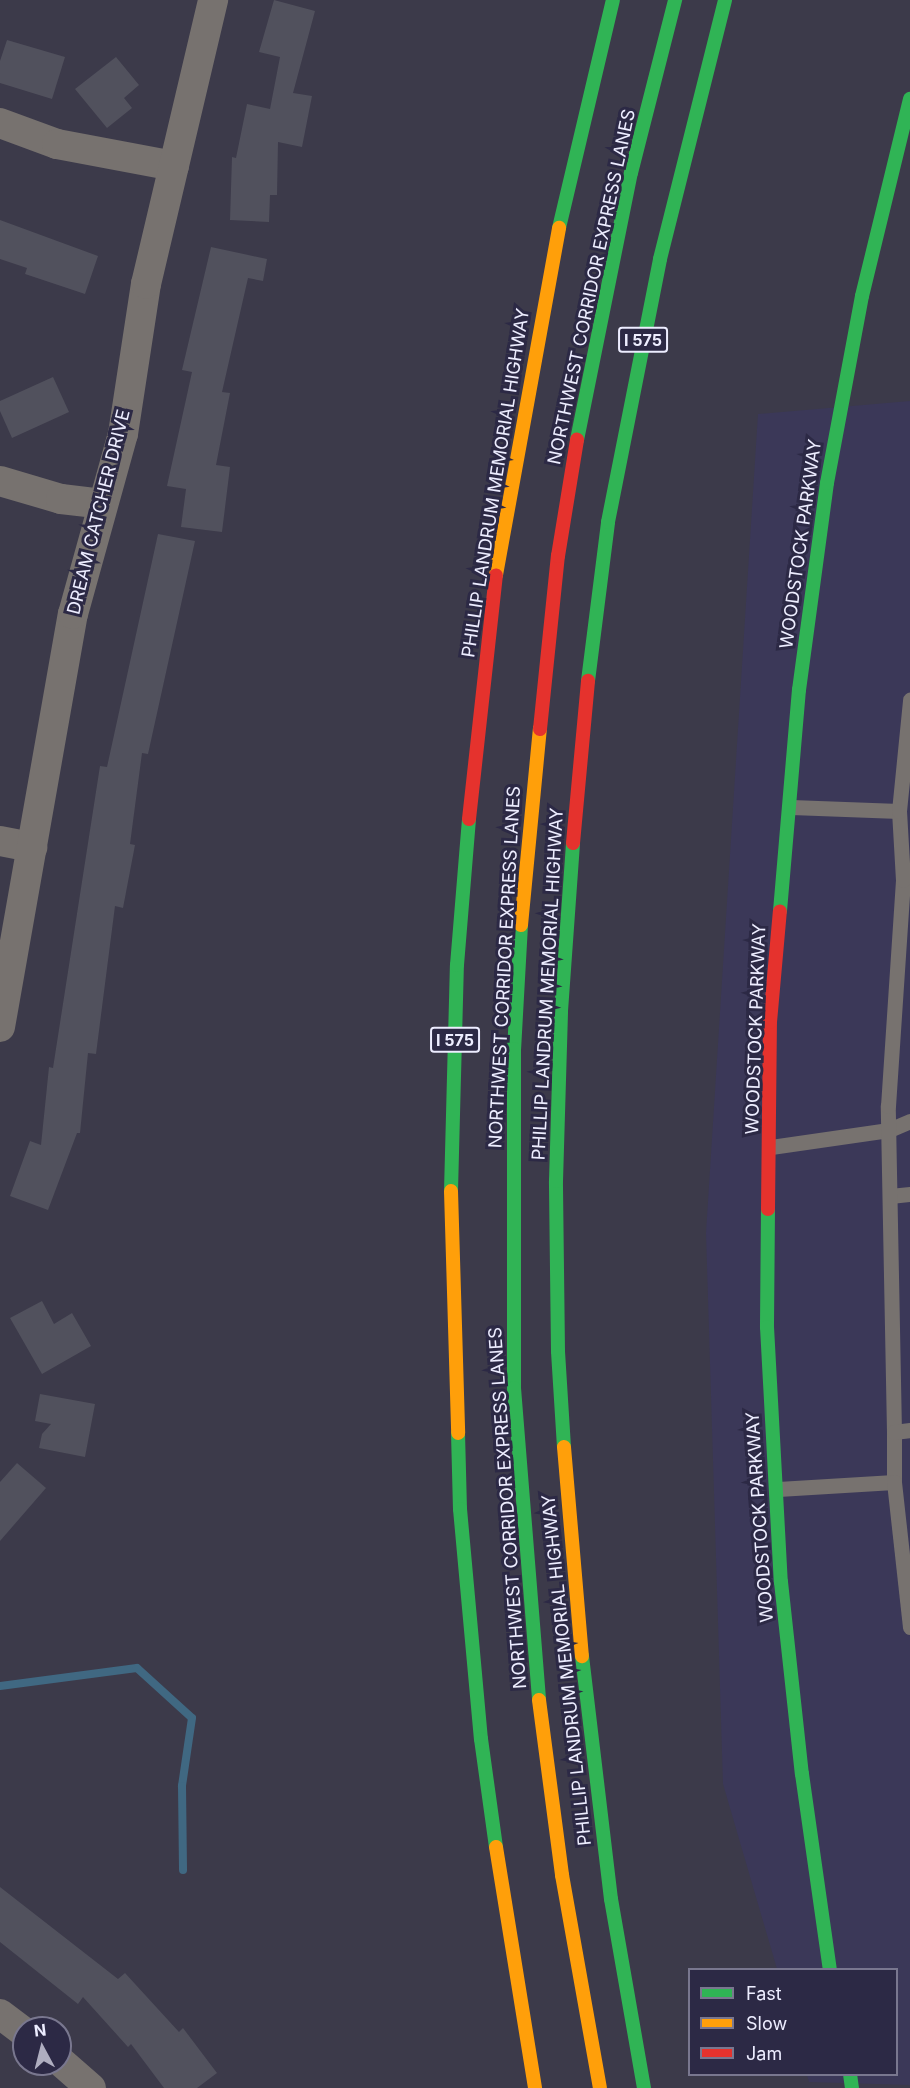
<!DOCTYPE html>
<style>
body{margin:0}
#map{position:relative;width:910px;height:2088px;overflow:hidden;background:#3c3a4a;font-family:Inter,sans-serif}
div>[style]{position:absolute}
.built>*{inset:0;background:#3b3858}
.stream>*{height:8px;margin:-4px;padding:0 4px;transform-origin:4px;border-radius:4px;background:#406882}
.building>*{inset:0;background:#51515d}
.lane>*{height:15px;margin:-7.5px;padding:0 7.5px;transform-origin:7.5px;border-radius:7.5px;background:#77726f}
.street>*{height:30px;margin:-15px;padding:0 15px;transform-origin:15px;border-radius:15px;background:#77726f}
.fast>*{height:14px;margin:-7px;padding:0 7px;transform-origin:7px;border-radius:7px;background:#30b455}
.slow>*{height:14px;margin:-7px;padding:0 7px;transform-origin:7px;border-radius:7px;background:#ff9f0a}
.jam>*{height:14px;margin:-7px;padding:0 7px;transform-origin:7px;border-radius:7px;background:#e5322d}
span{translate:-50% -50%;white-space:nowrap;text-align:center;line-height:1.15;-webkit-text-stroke:6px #2c2945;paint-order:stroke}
.shield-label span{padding:2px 4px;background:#2c2945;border:2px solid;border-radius:4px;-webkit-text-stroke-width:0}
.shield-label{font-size:16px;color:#ededff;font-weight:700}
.street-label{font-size:18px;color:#ededff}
.legend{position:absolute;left:688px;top:1968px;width:210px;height:108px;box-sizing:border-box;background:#2c2945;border:2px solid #79778f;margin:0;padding:8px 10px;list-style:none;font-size:18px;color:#ededff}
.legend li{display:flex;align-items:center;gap:12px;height:30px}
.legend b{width:30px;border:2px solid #79778f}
.north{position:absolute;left:12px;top:2016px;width:60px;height:60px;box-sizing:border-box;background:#2c2945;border:2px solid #79778f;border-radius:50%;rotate:353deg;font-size:16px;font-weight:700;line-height:24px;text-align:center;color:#ededff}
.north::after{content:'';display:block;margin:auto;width:21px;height:27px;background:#afaec0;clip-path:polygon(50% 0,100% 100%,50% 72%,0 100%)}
</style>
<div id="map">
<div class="built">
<div style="clip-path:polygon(910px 401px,910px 2085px,809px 2082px,807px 2075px,896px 2074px,896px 1970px,777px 1969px,723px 1784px,706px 1233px,758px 414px)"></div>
</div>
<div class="stream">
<div style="left:0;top:1686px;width:138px;rotate:-7.5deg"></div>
<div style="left:137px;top:1668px;width:74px;rotate:42.3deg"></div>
<div style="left:192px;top:1718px;width:69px;rotate:98.4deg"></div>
<div style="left:182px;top:1786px;width:84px;rotate:89.3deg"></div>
</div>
<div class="building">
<div style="clip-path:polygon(274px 0,315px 11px,293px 93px,312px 96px,302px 147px,278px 142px,277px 195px,270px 195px,269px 222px,230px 220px,232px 157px,236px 158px,247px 104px,270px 109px,280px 57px,259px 52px)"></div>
<div style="clip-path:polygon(7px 40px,65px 57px,52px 99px,0 83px,0 61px)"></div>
<div style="clip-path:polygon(116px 57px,139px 85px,124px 98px,132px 108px,107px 128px,75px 89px)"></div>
<div style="clip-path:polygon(0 220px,98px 256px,85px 294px,25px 274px,27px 268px,0 259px)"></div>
<div style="clip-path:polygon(211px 247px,267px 259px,263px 281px,248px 278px,222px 392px,230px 393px,216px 465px,230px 467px,222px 532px,181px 527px,186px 489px,167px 486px,192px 372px,182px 370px)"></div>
<div style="clip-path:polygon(53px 377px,69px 412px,12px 438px,0 411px,0 401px)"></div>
<div style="clip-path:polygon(158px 534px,195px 541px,148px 754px,142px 753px,130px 844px,135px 845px,123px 908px,115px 906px,96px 1054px,88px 1053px,80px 1133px,77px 1133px,48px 1210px,10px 1196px,30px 1141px,41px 1145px,49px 1067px,53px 1068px,100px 766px,107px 767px)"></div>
<div style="clip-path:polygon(42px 1301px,54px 1324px,72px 1313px,91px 1346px,42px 1374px,10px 1318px)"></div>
<div style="clip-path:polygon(40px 1394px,95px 1404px,85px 1457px,39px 1448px,42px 1434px,51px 1424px,35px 1421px)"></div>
<div style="clip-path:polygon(17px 1463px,46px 1488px,0 1541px,0 1482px)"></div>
<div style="clip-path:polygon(0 1887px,118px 1979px,125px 1973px,179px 2032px,183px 2028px,217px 2073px,197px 2088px,164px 2088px,131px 2044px,128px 2047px,83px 1997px,78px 2004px,0 1942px)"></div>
</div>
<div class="lane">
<div style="left:791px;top:807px;width:108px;rotate:2.1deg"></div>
<div style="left:771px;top:1147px;width:119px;rotate:-8.2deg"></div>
<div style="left:889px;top:1130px;width:23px;rotate:-23deg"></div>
<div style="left:890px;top:1196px;width:20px;rotate:-6deg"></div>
<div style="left:894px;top:1432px;width:326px;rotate:-91.1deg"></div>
<div style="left:888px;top:1106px;width:226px;rotate:-86.2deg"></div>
<div style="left:903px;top:880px;width:69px;rotate:-93.3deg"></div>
<div style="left:899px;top:811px;width:112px;rotate:-84.3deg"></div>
<div style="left:894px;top:1482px;width:50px;rotate:-90deg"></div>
<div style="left:894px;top:1432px;width:16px;rotate:-7deg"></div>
<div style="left:778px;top:1489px;width:116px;rotate:-3.5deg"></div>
<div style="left:894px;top:1482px;width:146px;rotate:83.7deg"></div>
</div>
<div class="street">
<div style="left:0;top:123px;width:61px;rotate:20.2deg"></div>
<div style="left:57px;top:144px;width:119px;rotate:10.6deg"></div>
<div style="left:0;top:481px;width:64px;rotate:16.4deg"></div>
<div style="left:61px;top:499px;width:42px;rotate:6.8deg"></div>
<div style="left:0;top:841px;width:33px;rotate:11deg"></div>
<div style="left:0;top:1027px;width:419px;rotate:-80deg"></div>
<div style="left:73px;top:614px;width:187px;rotate:-74.5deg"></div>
<div style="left:123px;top:434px;width:152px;rotate:-81.3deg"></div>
<div style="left:146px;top:284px;width:292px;rotate:-76.7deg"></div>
<div style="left:0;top:2014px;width:30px;rotate:37deg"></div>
<div style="left:60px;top:2061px;width:41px;rotate:41.1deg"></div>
</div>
<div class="fast">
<div style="left:559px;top:228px;width:234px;rotate:-76.7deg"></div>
<div style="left:577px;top:440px;width:272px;rotate:-78.6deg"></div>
<div style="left:631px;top:173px;width:179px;rotate:-75.7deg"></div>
<div style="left:588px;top:681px;width:160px;rotate:-82.8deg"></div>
<div style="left:608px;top:522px;width:268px;rotate:-78.8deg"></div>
<div style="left:660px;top:259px;width:267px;rotate:-75.9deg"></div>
<div style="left:780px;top:911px;width:222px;rotate:-85.1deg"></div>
<div style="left:799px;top:690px;width:209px;rotate:-82.3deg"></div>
<div style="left:827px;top:483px;width:190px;rotate:-79.4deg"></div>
<div style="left:862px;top:296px;width:203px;rotate:-76.3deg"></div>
<div style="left:521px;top:925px;width:124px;rotate:93.2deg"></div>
<div style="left:514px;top:1049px;width:339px;rotate:90deg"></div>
<div style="left:514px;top:1388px;width:313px;rotate:85.4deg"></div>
<div style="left:451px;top:1191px;width:226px;rotate:-88.5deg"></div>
<div style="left:457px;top:965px;width:146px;rotate:-85.3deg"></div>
<div style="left:768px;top:1209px;width:118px;rotate:90.5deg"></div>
<div style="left:767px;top:1327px;width:255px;rotate:86.9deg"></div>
<div style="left:781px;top:1582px;width:193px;rotate:83.8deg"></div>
<div style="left:802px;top:1774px;width:198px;rotate:81.9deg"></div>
<div style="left:458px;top:1433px;width:76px;rotate:88.5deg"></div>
<div style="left:460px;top:1509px;width:231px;rotate:84.8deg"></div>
<div style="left:481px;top:1739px;width:109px;rotate:82.1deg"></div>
<div style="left:564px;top:1447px;width:96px;rotate:-93.6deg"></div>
<div style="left:558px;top:1351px;width:170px;rotate:-90.7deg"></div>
<div style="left:556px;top:1181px;width:170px;rotate:-88.3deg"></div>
<div style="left:561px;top:1011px;width:168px;rotate:-85.9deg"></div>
<div style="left:582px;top:1656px;width:245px;rotate:83.2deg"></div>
<div style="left:611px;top:1899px;width:192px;rotate:80.1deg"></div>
<div style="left:850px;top:2074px;width:14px;rotate:82deg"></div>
</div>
<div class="slow">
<div style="left:496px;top:575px;width:353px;rotate:-79.7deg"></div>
<div style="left:521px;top:925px;width:197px;rotate:-84.5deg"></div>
<div style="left:451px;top:1191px;width:242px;rotate:88.3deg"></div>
<div style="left:564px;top:1447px;width:210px;rotate:85.1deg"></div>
<div style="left:539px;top:1700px;width:177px;rotate:82.5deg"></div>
<div style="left:562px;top:1875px;width:216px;rotate:79.9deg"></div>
<div style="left:496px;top:1847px;width:244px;rotate:80.8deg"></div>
</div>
<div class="jam">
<div style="left:540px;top:729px;width:174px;rotate:-84.1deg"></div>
<div style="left:558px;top:556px;width:118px;rotate:-80.7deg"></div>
<div style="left:469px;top:819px;width:245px;rotate:-83.7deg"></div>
<div style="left:573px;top:843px;width:163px;rotate:-84.7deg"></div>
<div style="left:768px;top:1209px;width:187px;rotate:-89.4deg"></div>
<div style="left:770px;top:1022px;width:111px;rotate:-84.9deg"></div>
</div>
<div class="shield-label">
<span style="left:643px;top:340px">I 575</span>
<span style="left:455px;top:1040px">I 575</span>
</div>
<div class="street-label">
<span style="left:592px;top:287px;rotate:-78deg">NORTHWEST CORRIDOR EXPRESS LANES</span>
<span style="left:496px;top:483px;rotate:-81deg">PHILLIP LANDRUM MEMORIAL HIGHWAY</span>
<span style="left:99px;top:512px;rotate:-76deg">DREAM CATCHER DRIVE</span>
<span style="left:801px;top:544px;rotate:-82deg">WOODSTOCK PARKWAY</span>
<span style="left:505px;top:967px;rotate:-87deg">NORTHWEST CORRIDOR EXPRESS LANES</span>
<span style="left:548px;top:984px;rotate:-87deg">PHILLIP LANDRUM MEMORIAL HIGHWAY</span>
<span style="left:756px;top:1029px;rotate:-88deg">WOODSTOCK PARKWAY</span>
<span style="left:508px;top:1508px;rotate:-94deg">NORTHWEST CORRIDOR EXPRESS LANES</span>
<span style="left:760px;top:1517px;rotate:-94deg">WOODSTOCK PARKWAY</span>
<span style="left:567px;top:1670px;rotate:-96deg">PHILLIP LANDRUM MEMORIAL HIGHWAY</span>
</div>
<ul class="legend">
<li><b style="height:8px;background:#30b455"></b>Fast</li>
<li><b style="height:8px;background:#ff9f0a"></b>Slow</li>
<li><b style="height:8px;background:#e5322d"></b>Jam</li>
</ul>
<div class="north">N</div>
</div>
